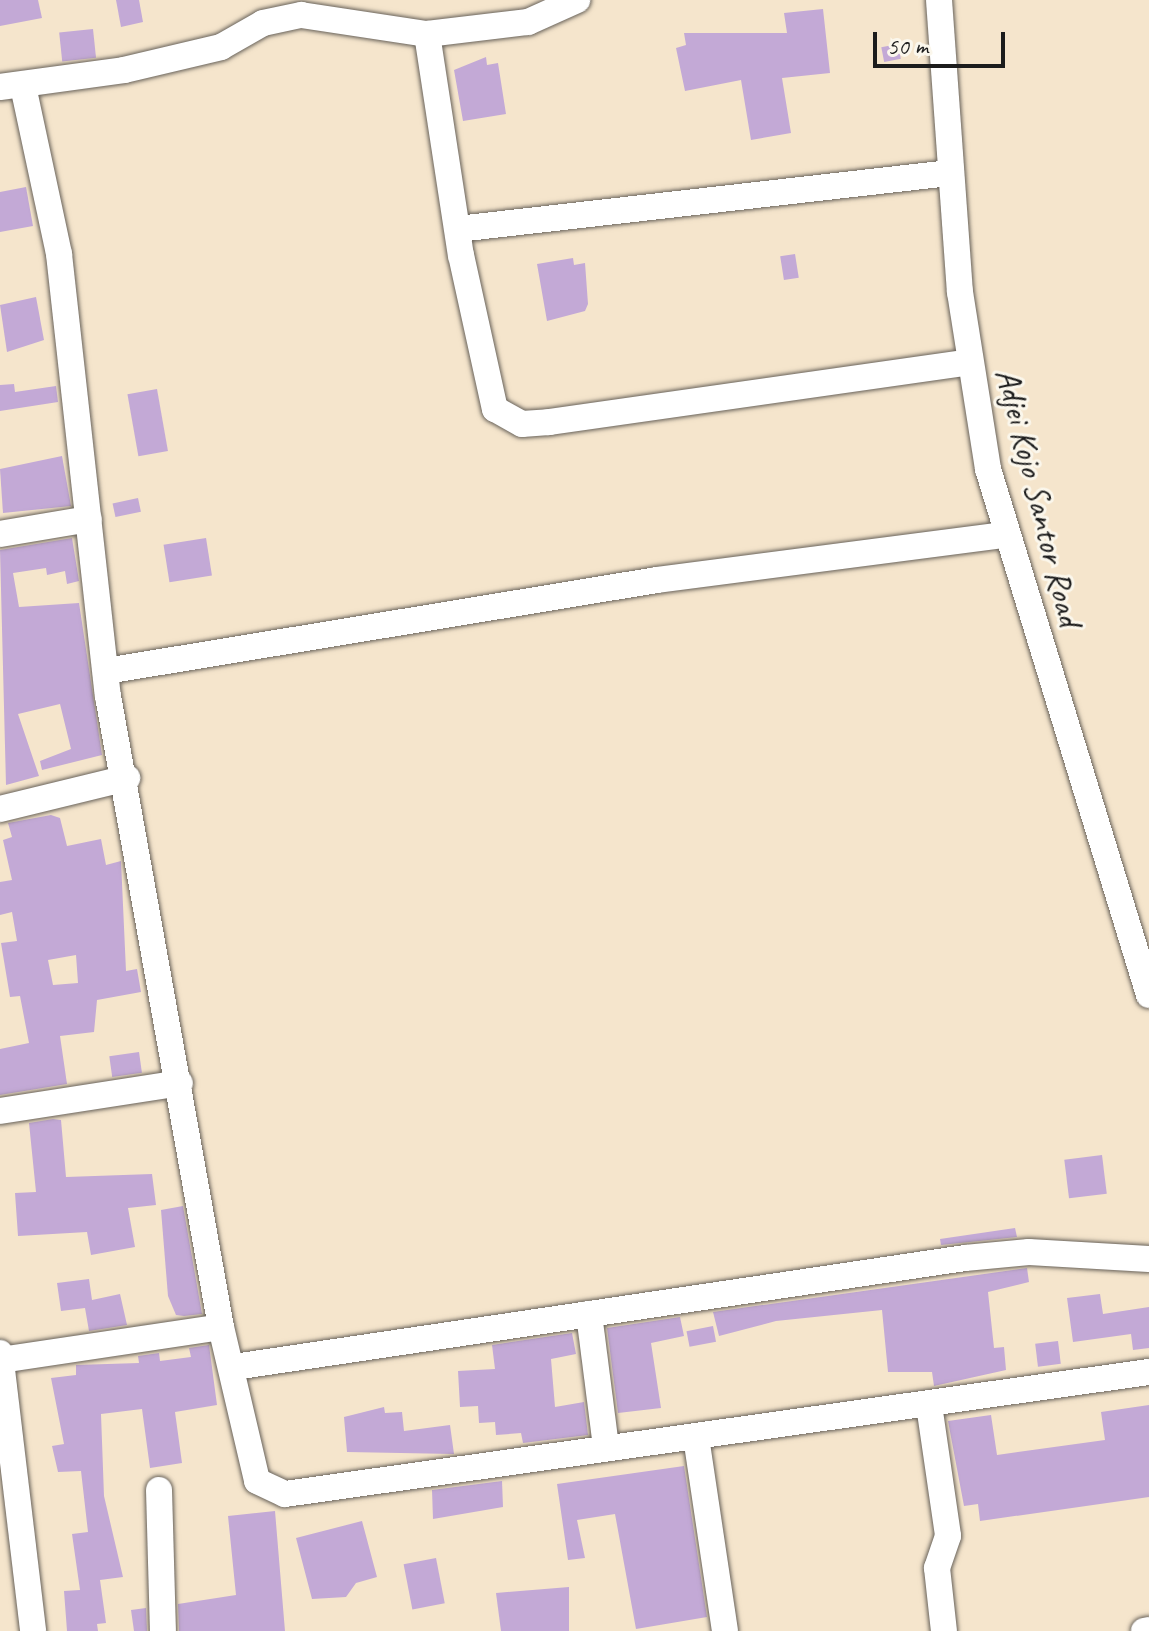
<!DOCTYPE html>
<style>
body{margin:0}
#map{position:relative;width:1149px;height:1631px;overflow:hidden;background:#f5e5cc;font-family:Caveat,sans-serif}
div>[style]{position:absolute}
.building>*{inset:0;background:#c3a9d6;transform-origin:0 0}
.roads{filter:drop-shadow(0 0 2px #68625a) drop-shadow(0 0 2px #68625a)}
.minor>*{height:26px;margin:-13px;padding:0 13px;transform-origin:13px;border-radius:13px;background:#fff}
span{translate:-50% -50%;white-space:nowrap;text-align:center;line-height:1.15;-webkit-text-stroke:6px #fbf7ec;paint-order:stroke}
.street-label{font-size:34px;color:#1c1c1c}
.scale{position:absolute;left:873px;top:32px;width:132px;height:36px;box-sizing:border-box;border:4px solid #1c1c1c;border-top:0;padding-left:10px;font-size:24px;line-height:28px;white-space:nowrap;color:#1c1c1c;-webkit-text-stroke:6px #fbf7ec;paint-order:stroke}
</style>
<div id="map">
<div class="building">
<div style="clip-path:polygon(0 0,38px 0,42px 18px,0 26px)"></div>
<div style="clip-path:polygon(116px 0,139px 0,143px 22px,121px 27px)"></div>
<div style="clip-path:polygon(823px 9px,830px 73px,782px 78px,791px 133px,751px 140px,741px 80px,685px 91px,676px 48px,686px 45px,684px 33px,787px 33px,784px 13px)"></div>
<div style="left:93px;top:29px;width:29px;height:34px;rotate:84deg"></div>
<div style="left:898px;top:44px;width:15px;height:17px;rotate:79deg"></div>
<div style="clip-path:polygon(486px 57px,487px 65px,498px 63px,506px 114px,463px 121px,454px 70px)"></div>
<div style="clip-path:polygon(26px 187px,33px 226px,0 232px,0 192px)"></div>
<div style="left:795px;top:254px;width:24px;height:15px;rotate:81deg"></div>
<div style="clip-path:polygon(573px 258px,574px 265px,585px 263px,588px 304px,585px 311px,547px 321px,537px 264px)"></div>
<div style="clip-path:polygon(36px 297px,44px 340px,7px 352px,0 305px)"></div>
<div style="clip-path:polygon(14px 384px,15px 392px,56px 386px,58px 402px,0 411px,0 385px)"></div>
<div style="left:157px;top:389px;width:63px;height:30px;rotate:80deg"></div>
<div style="clip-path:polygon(62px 456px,71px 506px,3px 513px,0 469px)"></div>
<div style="left:138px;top:498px;width:14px;height:26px;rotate:78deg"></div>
<div style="clip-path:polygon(72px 538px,79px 581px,67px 584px,65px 571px,47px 575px,46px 568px,13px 573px,19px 607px,79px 603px,102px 755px,42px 770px,40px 761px,71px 749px,60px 704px,18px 714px,39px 776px,6px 785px,0 550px)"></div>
<div style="left:206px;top:538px;width:38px;height:43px;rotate:81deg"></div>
<div style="clip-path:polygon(evenodd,51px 815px,60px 818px,67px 846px,101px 839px,106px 865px,121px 861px,126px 971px,137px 969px,141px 992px,97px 1000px,94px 1032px,60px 1036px,67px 1084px,0 1095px,0 1049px,29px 1043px,20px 996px,10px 997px,1px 943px,17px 941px,12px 912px,0 915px,0 882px,12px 880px,3px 840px,12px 837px,8px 823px,51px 815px,76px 955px,78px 983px,53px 985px,48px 960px,76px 955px)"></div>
<div style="left:139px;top:1052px;width:21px;height:30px;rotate:82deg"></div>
<div style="clip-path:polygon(53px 1119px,61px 1120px,66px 1177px,152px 1174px,156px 1205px,128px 1208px,135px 1247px,91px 1255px,87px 1232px,18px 1236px,15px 1193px,36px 1192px,29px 1123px)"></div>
<div style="left:1102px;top:1155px;width:39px;height:38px;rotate:83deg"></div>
<div style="clip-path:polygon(183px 1206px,202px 1314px,184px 1316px,176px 1315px,168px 1296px,161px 1210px)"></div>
<div style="clip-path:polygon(1015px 1228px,1017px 1237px,941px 1245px,940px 1239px)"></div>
<div style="clip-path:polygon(1027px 1268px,1029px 1282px,988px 1292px,994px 1348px,1004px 1347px,1006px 1370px,934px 1386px,932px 1372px,888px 1372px,882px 1310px,776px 1321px,719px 1336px,713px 1312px)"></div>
<div style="clip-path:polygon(89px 1279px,92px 1300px,120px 1294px,127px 1325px,89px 1331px,85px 1308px,61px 1311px,57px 1283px)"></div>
<div style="clip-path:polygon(1100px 1294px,1103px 1314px,1149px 1307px,1149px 1348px,1133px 1350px,1131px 1334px,1073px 1342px,1067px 1298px)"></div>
<div style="clip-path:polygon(680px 1317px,684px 1336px,651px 1343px,661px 1408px,618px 1413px,607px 1328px)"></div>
<div style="left:713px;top:1326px;width:16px;height:27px;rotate:79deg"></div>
<div style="clip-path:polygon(572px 1333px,576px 1354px,551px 1359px,555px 1407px,584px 1402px,588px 1435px,523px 1443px,521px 1433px,496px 1435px,495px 1422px,479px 1423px,478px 1406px,460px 1407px,458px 1371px,495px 1369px,492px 1345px)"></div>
<div style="left:1058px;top:1341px;width:23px;height:23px;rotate:83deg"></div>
<div style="clip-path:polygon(209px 1345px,217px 1405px,175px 1412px,182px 1463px,150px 1468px,142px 1409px,101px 1414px,104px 1496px,123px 1577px,100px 1580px,106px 1623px,97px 1624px,98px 1631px,67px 1631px,64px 1591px,80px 1590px,72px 1534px,88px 1532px,81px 1471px,58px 1472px,52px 1446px,64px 1444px,51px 1378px,76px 1375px,76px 1365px,139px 1363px,138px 1356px,159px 1353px,160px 1361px,191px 1357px,189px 1348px)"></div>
<div style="clip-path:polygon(1149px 1405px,1149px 1497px,980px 1521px,978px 1504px,964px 1506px,948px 1421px,991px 1415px,997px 1455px,1105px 1440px,1101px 1412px)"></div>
<div style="clip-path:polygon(384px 1407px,385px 1413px,402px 1412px,404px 1431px,450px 1425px,454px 1454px,347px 1452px,344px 1417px)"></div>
<div style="clip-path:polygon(684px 1466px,707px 1617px,636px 1629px,615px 1514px,577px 1520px,585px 1558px,568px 1560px,557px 1484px)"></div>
<div style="clip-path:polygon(502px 1481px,503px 1507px,433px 1519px,432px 1490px)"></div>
<div style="clip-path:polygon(275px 1511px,285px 1631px,179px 1631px,178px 1604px,236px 1595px,228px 1516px)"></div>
<div style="clip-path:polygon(362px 1521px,377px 1577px,356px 1583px,346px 1597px,312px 1599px,296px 1538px)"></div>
<div style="left:436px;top:1558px;width:46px;height:33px;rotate:79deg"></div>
<div style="clip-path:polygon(569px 1587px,569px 1631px,501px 1631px,496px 1593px)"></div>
<div style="clip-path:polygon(146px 1608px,147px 1631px,134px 1631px,131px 1610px)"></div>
</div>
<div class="roads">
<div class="minor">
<div style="left:939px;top:0;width:293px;rotate:85.9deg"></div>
<div style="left:960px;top:292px;width:179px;rotate:81deg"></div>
<div style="left:988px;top:469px;width:550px;rotate:72.98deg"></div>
<div style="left:427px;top:34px;width:224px;rotate:81.3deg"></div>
<div style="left:461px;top:255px;width:158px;rotate:77.6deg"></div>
<div style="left:495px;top:409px;width:31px;rotate:29deg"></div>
<div style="left:522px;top:424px;width:27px;rotate:-4deg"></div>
<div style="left:549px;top:422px;width:423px;rotate:-8.1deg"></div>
<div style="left:23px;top:86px;width:172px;rotate:77.9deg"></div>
<div style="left:59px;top:254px;width:445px;rotate:83.7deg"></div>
<div style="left:108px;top:696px;width:641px;rotate:79.85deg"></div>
<div style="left:221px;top:1327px;width:158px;rotate:76.8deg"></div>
<div style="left:257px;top:1481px;width:31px;rotate:25deg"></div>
<div style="left:285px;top:1494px;width:873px;rotate:-8.04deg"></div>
<div style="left:0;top:87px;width:125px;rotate:-7.8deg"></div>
<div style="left:124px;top:70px;width:100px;rotate:-13.3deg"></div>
<div style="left:221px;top:47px;width:48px;rotate:-29.7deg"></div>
<div style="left:263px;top:23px;width:39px;rotate:-12deg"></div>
<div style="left:301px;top:15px;width:127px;rotate:8.6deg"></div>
<div style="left:427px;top:34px;width:102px;rotate:-6.8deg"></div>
<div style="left:528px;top:22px;width:54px;rotate:-24.2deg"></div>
<div style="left:458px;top:229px;width:495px;rotate:-6.5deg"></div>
<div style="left:0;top:534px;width:90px;rotate:-9.6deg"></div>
<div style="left:106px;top:671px;width:558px;rotate:-9.38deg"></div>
<div style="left:657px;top:580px;width:351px;rotate:-7.4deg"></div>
<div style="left:0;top:809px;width:131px;rotate:-13.7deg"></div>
<div style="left:0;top:1111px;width:182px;rotate:-8.8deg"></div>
<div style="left:589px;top:1314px;width:134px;rotate:82.7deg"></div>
<div style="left:0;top:1353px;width:280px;rotate:83.2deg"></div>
<div style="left:1px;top:1360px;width:222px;rotate:-8.5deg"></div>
<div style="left:234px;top:1367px;width:739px;rotate:-8.48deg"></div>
<div style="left:965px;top:1258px;width:64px;rotate:-5.4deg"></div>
<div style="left:1029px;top:1252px;width:120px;rotate:3.3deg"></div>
<div style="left:929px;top:1405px;width:132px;rotate:81.7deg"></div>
<div style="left:948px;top:1536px;width:34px;rotate:109deg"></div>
<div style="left:937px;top:1568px;width:63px;rotate:83.7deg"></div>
<div style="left:696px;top:1437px;width:196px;rotate:81.5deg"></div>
<div style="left:159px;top:1490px;width:141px;rotate:88.4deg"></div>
<div style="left:1144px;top:1631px;width:5px;rotate:-11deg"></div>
</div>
</div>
<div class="street-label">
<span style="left:1039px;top:497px;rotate:76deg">Adjei Kojo Santor Road</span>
</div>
<div class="scale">50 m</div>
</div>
